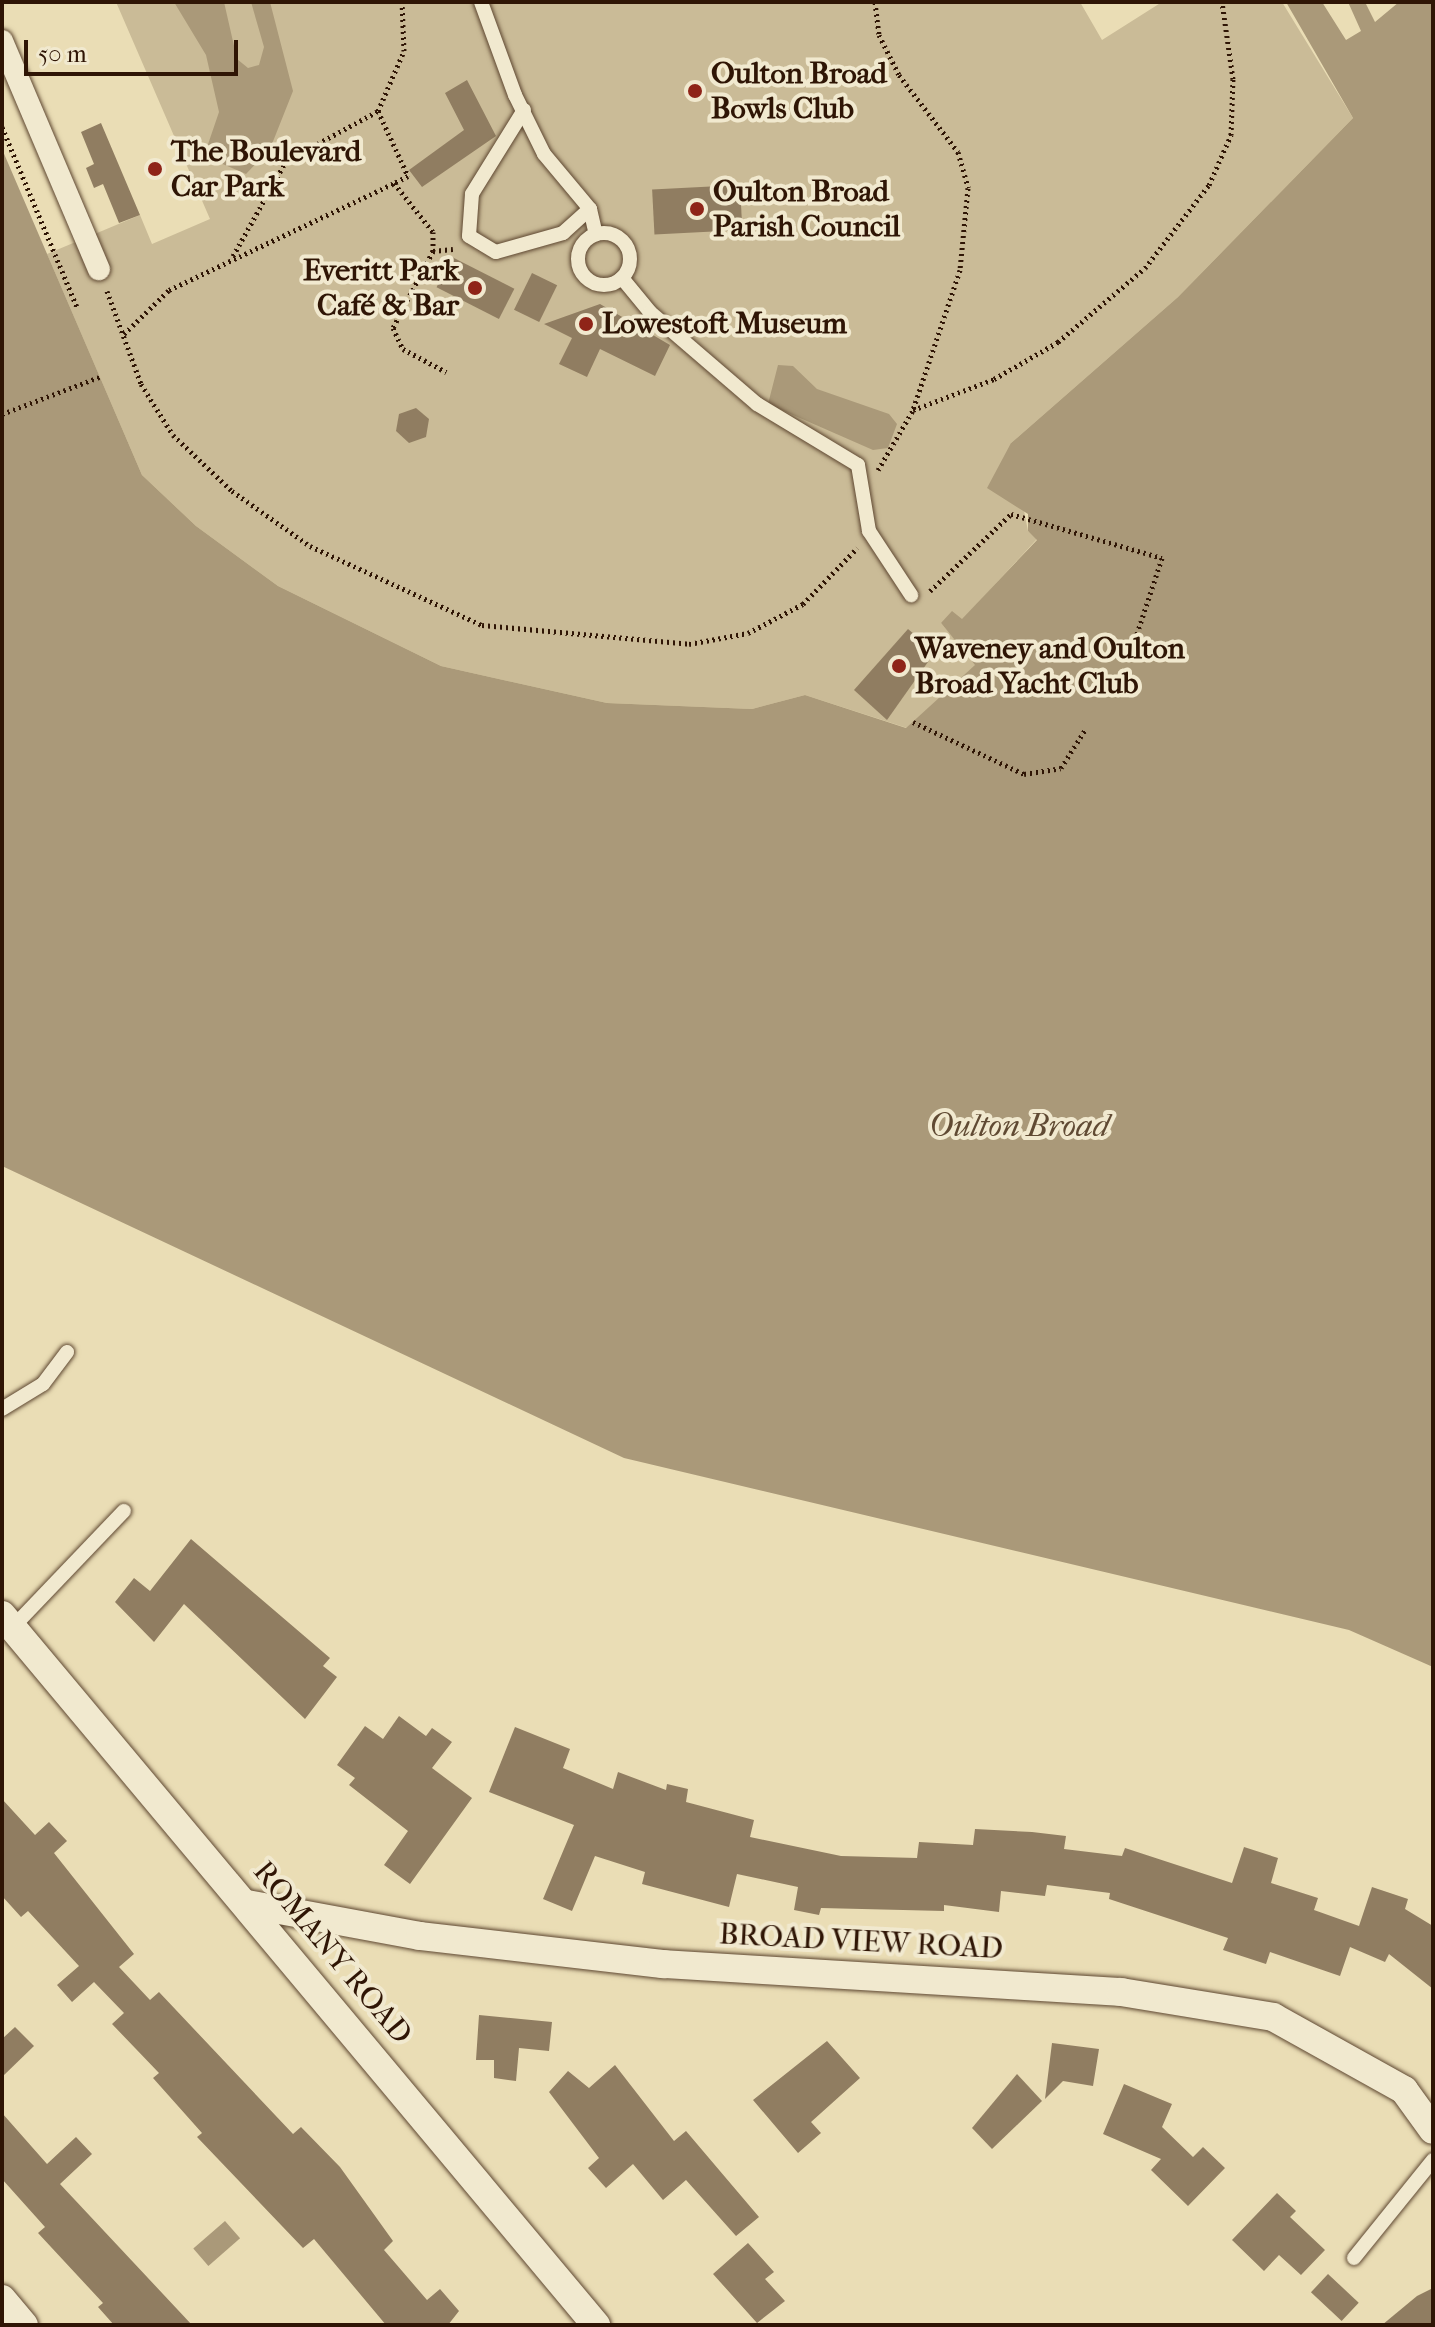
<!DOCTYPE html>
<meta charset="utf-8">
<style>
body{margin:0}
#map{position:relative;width:1435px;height:2327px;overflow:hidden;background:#eaddb5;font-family:"IM FELL French Canon",serif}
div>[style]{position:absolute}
.green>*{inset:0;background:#cabb97}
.water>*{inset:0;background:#aa9979;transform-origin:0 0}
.building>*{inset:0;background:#907d61;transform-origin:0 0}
.path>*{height:5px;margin-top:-2.5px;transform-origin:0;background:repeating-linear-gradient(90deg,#2f1505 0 2px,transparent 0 6px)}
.roads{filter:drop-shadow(0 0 2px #5e4731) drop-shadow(0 0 2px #5e4731)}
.service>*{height:14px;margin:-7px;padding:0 7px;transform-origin:7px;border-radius:7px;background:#f1e9cf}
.service>.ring{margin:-7px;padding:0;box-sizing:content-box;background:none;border:14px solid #f1e9cf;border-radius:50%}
.pedestrian>*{height:22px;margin:-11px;padding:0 11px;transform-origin:11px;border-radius:11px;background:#f1e9cf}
.minor>*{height:28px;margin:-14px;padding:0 14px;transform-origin:14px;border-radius:14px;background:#f1e9cf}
.dots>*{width:22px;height:22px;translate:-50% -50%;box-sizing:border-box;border:4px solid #f1e9cf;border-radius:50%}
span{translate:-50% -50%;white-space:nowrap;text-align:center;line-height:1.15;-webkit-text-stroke:8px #f1e9cf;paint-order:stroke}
.poi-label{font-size:30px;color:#2f1505;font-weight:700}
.left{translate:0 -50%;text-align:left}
.right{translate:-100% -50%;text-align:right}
.street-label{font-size:30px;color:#2f1505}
.water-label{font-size:32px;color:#604a33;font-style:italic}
.frame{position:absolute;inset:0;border:4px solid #2f1505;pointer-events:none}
.scale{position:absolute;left:24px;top:40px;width:214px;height:36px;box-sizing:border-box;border:4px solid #2f1505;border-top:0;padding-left:10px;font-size:24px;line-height:28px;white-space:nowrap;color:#2f1505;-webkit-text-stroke:6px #f1e9cf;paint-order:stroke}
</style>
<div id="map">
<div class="green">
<div style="clip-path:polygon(116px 2px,1080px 2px,1102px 40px,1162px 2px,1282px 2px,1353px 118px,1178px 297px,1011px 443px,1028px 531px,1037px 539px,962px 620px,941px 623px,976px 665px,907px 728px,805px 695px,752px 709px,607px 703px,441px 666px,278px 586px,196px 526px,142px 475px,47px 254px,140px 215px,152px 244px,210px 219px)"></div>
</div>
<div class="water">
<div style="clip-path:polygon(174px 2px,224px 2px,237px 59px,248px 68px,259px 65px,264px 47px,251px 2px,270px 2px,293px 91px,270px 149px,246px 174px,204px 156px,219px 112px,206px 55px)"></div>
<div style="clip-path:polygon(1286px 2px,1322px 2px,1346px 40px,1361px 31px,1348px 2px,1365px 2px,1375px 22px,1399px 2px,1433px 2px,1433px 1667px,1349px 1630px,624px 1458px,2px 1166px,2px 149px,142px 475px,196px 526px,278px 586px,441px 666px,607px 703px,752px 709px,805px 695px,906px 728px,975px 665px,941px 623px,952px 611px,962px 619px,1037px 540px,1028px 531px,1028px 514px,987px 488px,1011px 443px,1178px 297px,1353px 118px)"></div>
<div style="clip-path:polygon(778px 365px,793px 366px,817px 389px,889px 414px,897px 424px,888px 448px,873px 450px,768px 404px)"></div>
<div style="left:225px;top:2221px;width:23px;height:42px;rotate:49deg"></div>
</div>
<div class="building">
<div style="clip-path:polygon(467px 80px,496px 136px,422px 187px,409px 170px,464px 130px,445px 93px)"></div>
<div style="clip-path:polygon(101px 123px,140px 215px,119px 223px,103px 184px,94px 188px,86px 168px,94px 164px,81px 132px)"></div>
<div style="left:740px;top:185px;width:45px;height:88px;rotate:87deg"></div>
<div style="left:452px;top:257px;width:70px;height:34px;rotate:27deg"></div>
<div style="left:532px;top:273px;width:28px;height:41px;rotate:26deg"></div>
<div style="clip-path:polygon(600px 304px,670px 345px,655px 376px,600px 349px,587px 377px,559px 364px,572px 338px,544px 324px)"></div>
<div style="clip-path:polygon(416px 408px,429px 419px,426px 437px,409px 443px,396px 431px,399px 414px)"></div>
<div style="clip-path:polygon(908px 629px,935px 652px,887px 720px,854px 690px)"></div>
<div style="clip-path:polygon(191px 1539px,330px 1658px,323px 1666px,337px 1677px,305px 1719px,184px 1604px,154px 1642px,115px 1602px,134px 1578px,150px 1591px)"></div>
<div style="clip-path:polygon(399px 1716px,426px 1736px,432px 1728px,452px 1742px,432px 1768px,472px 1798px,410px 1884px,384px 1865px,408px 1831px,349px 1785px,355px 1778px,337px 1765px,365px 1726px,383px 1739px)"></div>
<div style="clip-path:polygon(515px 1727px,570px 1749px,563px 1768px,613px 1789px,618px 1772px,666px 1790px,667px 1784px,688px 1789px,686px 1802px,754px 1820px,750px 1837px,841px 1856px,917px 1858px,919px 1842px,973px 1845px,975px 1829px,1032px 1832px,1066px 1836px,1064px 1849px,1122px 1856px,1125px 1848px,1232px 1883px,1244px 1847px,1278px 1858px,1271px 1883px,1318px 1898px,1314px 1910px,1359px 1926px,1372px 1887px,1408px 1899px,1405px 1909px,1433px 1926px,1433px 1989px,1389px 1954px,1385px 1962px,1350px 1947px,1340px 1976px,1270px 1952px,1266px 1964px,1223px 1950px,1228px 1938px,1109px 1899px,1110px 1893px,1047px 1885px,1045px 1896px,1001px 1891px,999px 1912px,944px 1905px,944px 1911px,821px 1908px,819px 1915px,794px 1910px,798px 1887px,737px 1874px,729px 1907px,642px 1884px,645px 1872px,595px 1856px,572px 1911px,543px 1899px,574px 1825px,489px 1792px)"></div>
<div style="clip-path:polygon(2px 1799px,35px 1835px,49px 1822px,67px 1841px,54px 1853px,134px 1954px,119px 1967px,150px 2000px,159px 1992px,293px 2134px,301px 2127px,340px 2167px,393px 2241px,384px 2250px,427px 2300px,440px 2289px,459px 2311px,448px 2325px,386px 2325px,314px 2239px,303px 2248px,197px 2137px,202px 2133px,153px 2078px,159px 2073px,112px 2024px,124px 2013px,94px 1982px,72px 2002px,57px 1985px,79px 1966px,28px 1911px,21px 1917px,2px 1896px)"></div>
<div style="clip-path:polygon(479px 2015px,552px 2022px,549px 2051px,519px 2048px,516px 2081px,494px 2078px,494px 2060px,476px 2060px)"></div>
<div style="clip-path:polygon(15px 2027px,34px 2046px,2px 2077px,2px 2039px)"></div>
<div style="clip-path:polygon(827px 2041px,860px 2078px,811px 2122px,821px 2133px,798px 2153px,753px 2100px)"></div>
<div style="clip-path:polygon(1052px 2043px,1099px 2049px,1093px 2086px,1063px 2081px,1045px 2099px)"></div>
<div style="clip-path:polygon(615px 2065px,674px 2141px,686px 2131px,759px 2217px,736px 2236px,686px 2180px,663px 2200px,633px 2164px,606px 2188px,588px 2168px,599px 2158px,549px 2092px,568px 2071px,589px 2088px)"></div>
<div style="clip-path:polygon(1017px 2074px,1042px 2101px,992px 2149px,972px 2128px)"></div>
<div style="clip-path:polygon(1124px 2084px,1172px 2104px,1162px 2127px,1193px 2157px,1203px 2147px,1225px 2168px,1188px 2206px,1151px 2170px,1161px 2159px,1103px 2134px)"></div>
<div style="clip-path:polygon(2px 2113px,47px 2164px,76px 2137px,92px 2154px,60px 2184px,192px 2325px,114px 2325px,98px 2307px,103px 2303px,38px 2233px,45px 2227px,2px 2179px)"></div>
<div style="clip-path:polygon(1277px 2193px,1296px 2211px,1290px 2217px,1325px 2250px,1301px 2275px,1279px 2255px,1264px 2271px,1232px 2240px)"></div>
<div style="clip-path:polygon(748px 2243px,774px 2272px,765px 2279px,785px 2301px,757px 2323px,713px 2274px)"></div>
<div style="left:1328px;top:2274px;width:42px;height:25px;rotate:43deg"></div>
<div style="clip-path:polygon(1433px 2288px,1433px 2325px,1382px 2325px,1417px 2296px)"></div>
</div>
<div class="path">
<div style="left:875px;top:2px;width:33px;rotate:83deg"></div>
<div style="left:879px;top:35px;width:45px;rotate:63.4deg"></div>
<div style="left:899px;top:75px;width:97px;rotate:52.5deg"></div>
<div style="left:958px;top:152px;width:37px;rotate:74deg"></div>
<div style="left:968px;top:188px;width:82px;rotate:95.6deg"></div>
<div style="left:960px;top:270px;width:148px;rotate:108.6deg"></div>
<div style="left:378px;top:111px;width:65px;rotate:-66.6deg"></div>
<div style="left:404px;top:51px;width:49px;rotate:-92.3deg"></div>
<div style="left:2px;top:127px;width:195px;rotate:67.4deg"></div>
<div style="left:433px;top:251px;width:20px;rotate:-6deg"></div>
<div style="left:233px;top:256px;width:109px;rotate:-60.8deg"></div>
<div style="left:286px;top:161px;width:105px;rotate:-28.5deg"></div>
<div style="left:378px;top:111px;width:72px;rotate:65.2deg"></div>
<div style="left:408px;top:176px;width:16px;rotate:153deg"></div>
<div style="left:394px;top:183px;width:63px;rotate:51.5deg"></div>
<div style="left:433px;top:232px;width:19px;rotate:90deg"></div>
<div style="left:433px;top:251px;width:87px;rotate:117.5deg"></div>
<div style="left:393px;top:328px;width:23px;rotate:65deg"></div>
<div style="left:403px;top:349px;width:49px;rotate:28.1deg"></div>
<div style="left:107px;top:291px;width:99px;rotate:69.9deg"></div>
<div style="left:141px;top:384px;width:60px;rotate:57.9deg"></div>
<div style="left:173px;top:435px;width:81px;rotate:43.5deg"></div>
<div style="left:232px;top:491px;width:95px;rotate:35.2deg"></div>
<div style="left:310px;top:546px;width:189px;rotate:24.7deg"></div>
<div style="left:482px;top:625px;width:208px;rotate:5.2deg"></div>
<div style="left:689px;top:644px;width:60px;rotate:-10.6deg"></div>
<div style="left:748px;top:633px;width:62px;rotate:-27.8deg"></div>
<div style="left:803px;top:604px;width:78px;rotate:-46deg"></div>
<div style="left:124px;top:334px;width:63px;rotate:-44.4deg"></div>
<div style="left:169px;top:290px;width:249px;rotate:-25.4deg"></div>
<div style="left:2px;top:414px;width:107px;rotate:-20.8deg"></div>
<div style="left:878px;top:470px;width:69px;rotate:-59.7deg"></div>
<div style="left:913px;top:410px;width:87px;rotate:-20.9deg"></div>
<div style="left:994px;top:379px;width:74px;rotate:-30deg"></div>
<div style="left:1058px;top:342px;width:114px;rotate:-40.4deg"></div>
<div style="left:1145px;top:268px;width:105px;rotate:-52.4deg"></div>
<div style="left:1209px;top:185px;width:55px;rotate:-66.3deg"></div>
<div style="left:1231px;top:135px;width:56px;rotate:-88deg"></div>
<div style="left:1233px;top:79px;width:78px;rotate:-98.1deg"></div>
<div style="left:930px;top:591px;width:112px;rotate:-43.5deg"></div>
<div style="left:1011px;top:514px;width:157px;rotate:16.2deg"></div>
<div style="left:1162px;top:558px;width:105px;rotate:108.3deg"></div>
<div style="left:913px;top:722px;width:123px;rotate:25.1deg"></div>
<div style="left:1024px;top:774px;width:37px;rotate:-9deg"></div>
<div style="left:1061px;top:768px;width:45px;rotate:-57.7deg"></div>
</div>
<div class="roads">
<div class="service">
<div style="left:481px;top:2px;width:99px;rotate:69.9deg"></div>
<div style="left:515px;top:95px;width:66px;rotate:63.8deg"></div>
<div style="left:544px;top:154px;width:72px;rotate:50.1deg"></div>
<div style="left:590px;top:209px;width:26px;rotate:77deg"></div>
<div style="left:524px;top:110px;width:99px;rotate:121.8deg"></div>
<div style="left:472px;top:194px;width:42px;rotate:94.1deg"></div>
<div style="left:469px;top:236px;width:31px;rotate:31deg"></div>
<div style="left:496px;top:252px;width:70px;rotate:-15.8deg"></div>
<div style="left:563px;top:233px;width:36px;rotate:-42deg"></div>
<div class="ring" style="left:578px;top:233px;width:38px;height:38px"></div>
<div style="left:622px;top:278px;width:44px;rotate:50.5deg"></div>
<div style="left:650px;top:312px;width:141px;rotate:40.7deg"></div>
<div style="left:757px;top:404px;width:118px;rotate:31.1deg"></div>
<div style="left:858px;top:465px;width:67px;rotate:80.5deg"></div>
<div style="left:869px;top:531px;width:77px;rotate:56.7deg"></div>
<div style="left:2px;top:1409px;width:48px;rotate:-31.4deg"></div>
<div style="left:43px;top:1384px;width:40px;rotate:-53deg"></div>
<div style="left:12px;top:1628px;width:162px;rotate:-46.3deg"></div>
<div style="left:1354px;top:2258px;width:126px;rotate:-51.1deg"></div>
</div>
<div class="pedestrian">
<div style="left:2px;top:41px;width:248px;rotate:67deg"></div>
</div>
<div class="minor">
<div style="left:2px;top:1615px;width:926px;rotate:50.08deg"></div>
<div style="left:247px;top:1904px;width:176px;rotate:10.5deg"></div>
<div style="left:420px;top:1936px;width:245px;rotate:6.6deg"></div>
<div style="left:663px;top:1964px;width:459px;rotate:3.5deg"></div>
<div style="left:1121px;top:1992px;width:154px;rotate:9.3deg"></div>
<div style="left:1273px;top:2017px;width:150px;rotate:29.1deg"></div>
<div style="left:1404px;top:2090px;width:49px;rotate:54.1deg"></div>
<div style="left:2px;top:2299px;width:34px;rotate:50deg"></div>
</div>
</div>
<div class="dots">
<div style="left:695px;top:91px;background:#8f2418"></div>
<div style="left:155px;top:169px;background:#8f2418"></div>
<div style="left:697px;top:209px;background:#8f2418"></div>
<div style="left:475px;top:288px;background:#8f2418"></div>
<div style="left:586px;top:324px;background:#8f2418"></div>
<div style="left:899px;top:666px;background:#8f2418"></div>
</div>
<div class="poi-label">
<span class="left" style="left:711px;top:91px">Oulton Broad<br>Bowls Club</span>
<span class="left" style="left:171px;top:169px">The Boulevard<br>Car Park</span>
<span class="left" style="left:713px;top:209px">Oulton Broad<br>Parish Council</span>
<span class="right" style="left:459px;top:288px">Everitt Park<br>Café &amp; Bar</span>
<span class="left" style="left:602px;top:324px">Lowestoft Museum</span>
<span class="left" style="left:915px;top:666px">Waveney and Oulton<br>Broad Yacht Club</span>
</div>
<div class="street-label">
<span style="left:861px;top:1942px;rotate:3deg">BROAD VIEW ROAD</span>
<span style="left:332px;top:1953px;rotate:50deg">ROMANY ROAD</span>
</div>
<div class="water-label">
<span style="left:1019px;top:1126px">Oulton Broad</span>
</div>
<div class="frame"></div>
<div class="scale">50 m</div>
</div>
